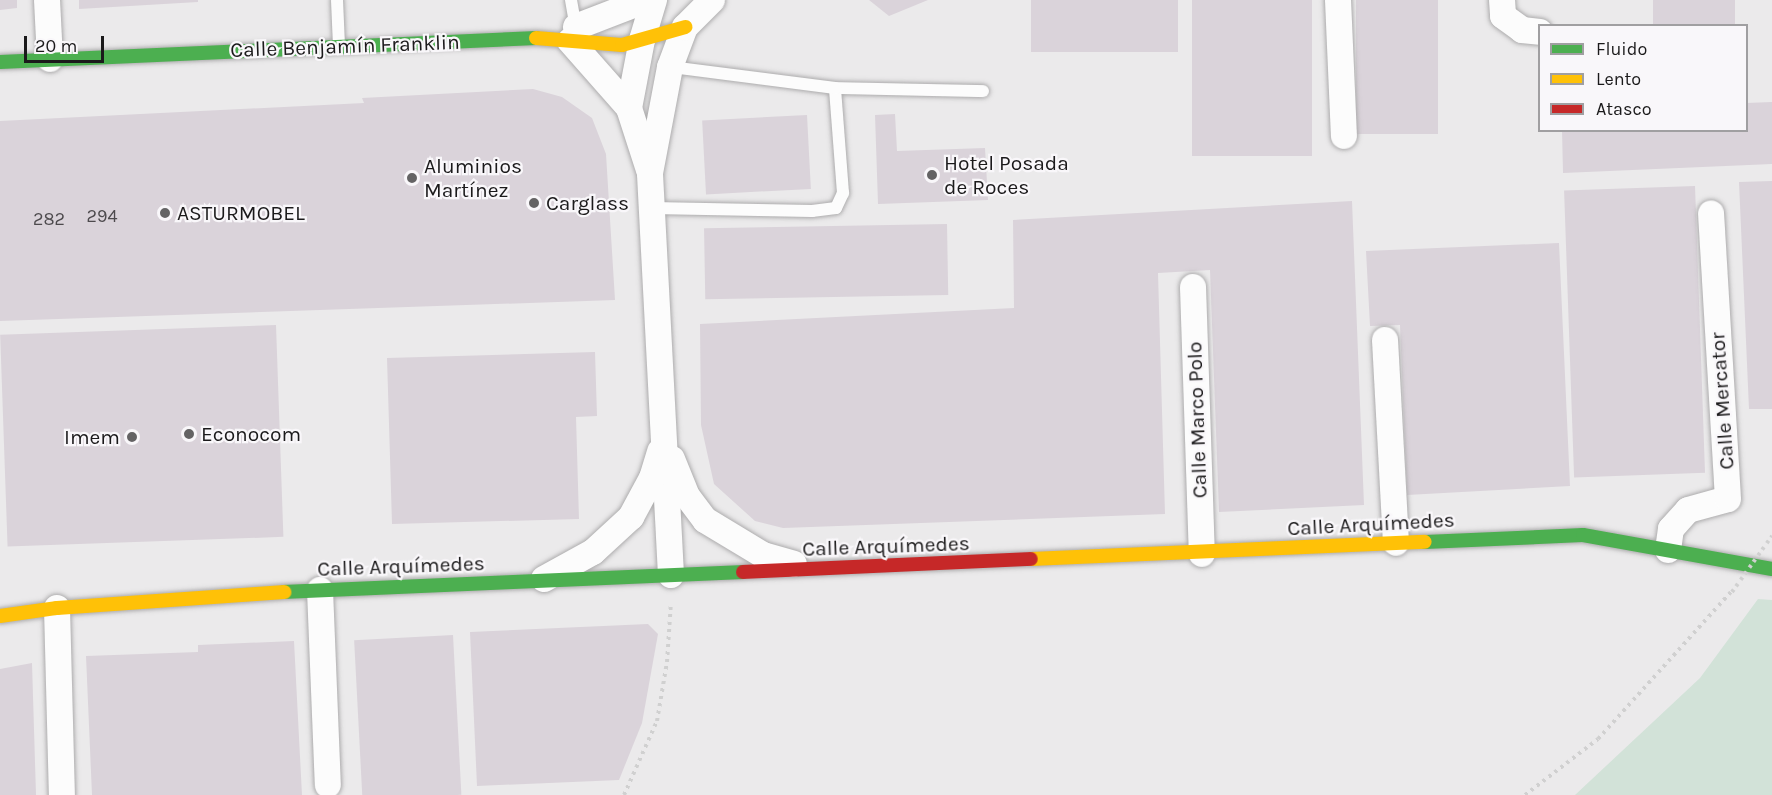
<!DOCTYPE html>
<meta charset="utf-8">
<style>
body{margin:0}
#map{position:relative;width:1772px;height:795px;overflow:hidden;background:#ebeaeb;font-family:Karla,sans-serif}
div>[style]{position:absolute}
.green>*{inset:0;background:#d2e2d8}
.building>*{inset:0;background:#dad3da;transform-origin:0 0}
.path>*{height:4px;margin-top:-2px;transform-origin:0;background:repeating-linear-gradient(90deg,#d0d0d0 0 3px,transparent 0 7.5px)}
.roads{filter:drop-shadow(0 0 2px #adacad) drop-shadow(0 0 2px #adacad)}
.lane>*{height:12px;margin:-6px;padding:0 6px;transform-origin:6px;border-radius:6px;background:#fcfcfc}
.street>*{height:26px;margin:-13px;padding:0 13px;transform-origin:13px;border-radius:13px;background:#fcfcfc}
.fast>*{height:14px;margin:-7px;padding:0 7px;transform-origin:7px;border-radius:7px;background:#4caf50}
.slow>*{height:14px;margin:-7px;padding:0 7px;transform-origin:7px;border-radius:7px;background:#ffc107}
.jam>*{height:14px;margin:-7px;padding:0 7px;transform-origin:7px;border-radius:7px;background:#c62828}
.path-bridge>*{height:4px;margin-top:-2px;transform-origin:0;background:repeating-linear-gradient(90deg,#d0d0d0 0 3px,transparent 0 7.5px)}
.dots>*{width:16px;height:16px;translate:-50% -50%;box-sizing:border-box;border:3px solid #f9f7fa;border-radius:50%}
span{translate:-50% -50%;white-space:nowrap;text-align:center;line-height:1.15;-webkit-text-stroke:4.5px #f9f7fa;paint-order:stroke}
.number-label{font-size:18px;color:#4d4a4d}
.number-label span{-webkit-text-stroke-width:0}
.street-label{font-size:21px;color:#1b1a1b}
.poi-label{font-size:21px;color:#1b1a1b}
.left{translate:0 -50%;text-align:left}
.right{translate:-100% -50%;text-align:right}
.legend{position:absolute;left:1538px;top:24px;width:210px;height:108px;box-sizing:border-box;background:#f9f7fa;border:2px solid #a09fa1;margin:0;padding:8px 10px;list-style:none;font-size:18px;color:#1b1a1b}
.legend li{display:flex;align-items:center;gap:12px;height:30px}
.legend b{width:30px;border:2px solid #a09fa1}
.scale{position:absolute;left:24px;top:36px;width:80px;height:27px;box-sizing:border-box;border:3px solid #1b1a1b;border-top:0;padding-left:8px;font-size:18px;line-height:21px;white-space:nowrap;color:#1b1a1b;-webkit-text-stroke:4px #f9f7fa;paint-order:stroke}
</style>
<div id="map">
<div class="green">
<div style="clip-path:polygon(1758px 599px,1772px 600px,1772px 795px,1575px 795px,1700px 678px)"></div>
</div>
<div class="building">
<div style="clip-path:polygon(0 0,17px 0,17px 8px,0 10px)"></div>
<div style="clip-path:polygon(79px 0,198px 0,198px 2px,79px 9px)"></div>
<div style="clip-path:polygon(869px 0,928px 0,889px 16px)"></div>
<div style="left:1031px;top:0;width:147px;height:52px"></div>
<div style="left:1192px;top:0;width:120px;height:156px"></div>
<div style="left:1356px;top:0;width:82px;height:134px"></div>
<div style="left:1653px;top:0;width:82px;height:26px"></div>
<div style="clip-path:polygon(533px 89px,562px 97px,592px 118px,606px 154px,615px 300px,0 321px,0 121px,364px 103px,362px 98px)"></div>
<div style="clip-path:polygon(1772px 102px,1772px 164px,1563px 173px,1562px 130px,1746px 130px,1746px 103px)"></div>
<div style="clip-path:polygon(895px 114px,897px 151px,985px 148px,988px 200px,878px 204px,875px 115px)"></div>
<div style="left:807px;top:115px;width:74px;height:105px;rotate:87deg"></div>
<div style="clip-path:polygon(1772px 181px,1772px 409px,1749px 409px,1739px 182px)"></div>
<div style="left:1695px;top:186px;width:287px;height:131px;rotate:88deg"></div>
<div style="clip-path:polygon(1352px 201px,1364px 505px,1219px 512px,1210px 270px,1158px 273px,1165px 514px,783px 528px,755px 521px,714px 484px,701px 425px,700px 324px,1014px 308px,1013px 220px)"></div>
<div style="left:947px;top:224px;width:71px;height:243px;rotate:89deg"></div>
<div style="clip-path:polygon(1559px 243px,1570px 486px,1407px 495px,1400px 325px,1370px 326px,1366px 251px)"></div>
<div style="left:276px;top:325px;width:212px;height:276px;rotate:88deg"></div>
<div style="clip-path:polygon(595px 352px,597px 416px,576px 417px,579px 519px,392px 524px,387px 358px)"></div>
<div style="clip-path:polygon(648px 624px,658px 634px,642px 723px,619px 780px,477px 786px,470px 632px)"></div>
<div style="left:453px;top:635px;width:160px;height:99px;rotate:87deg"></div>
<div style="clip-path:polygon(294px 641px,302px 795px,92px 795px,86px 656px,198px 652px,198px 645px)"></div>
<div style="clip-path:polygon(32px 663px,36px 795px,0 795px,0 669px)"></div>
</div>
<div class="path">
<div style="left:624px;top:795px;width:81px;rotate:-66deg"></div>
<div style="left:657px;top:721px;width:60px;rotate:-80.4deg"></div>
<div style="left:667px;top:662px;width:60px;rotate:-86.2deg"></div>
<div style="left:1525px;top:795px;width:92px;rotate:-37.5deg"></div>
<div style="left:1598px;top:739px;width:198px;rotate:-47.9deg"></div>
</div>
<div class="roads">
<div class="lane">
<div style="left:337px;top:0;width:45px;rotate:87.5deg"></div>
<div style="left:571px;top:0;width:27px;rotate:80deg"></div>
<div style="left:835px;top:88px;width:148px;rotate:1.2deg"></div>
<div style="left:652px;top:208px;width:160px;rotate:1.1deg"></div>
<div style="left:812px;top:211px;width:24px;rotate:-7deg"></div>
<div style="left:836px;top:208px;width:17px;rotate:-65deg"></div>
<div style="left:843px;top:193px;width:105px;rotate:-94.4deg"></div>
<div style="left:835px;top:88px;width:166px;rotate:-172.7deg"></div>
</div>
<div class="street">
<div style="left:47px;top:0;width:59px;rotate:87.1deg"></div>
<div style="left:1338px;top:0;width:136px;rotate:87.5deg"></div>
<div style="left:1502px;top:0;width:16px;rotate:86deg"></div>
<div style="left:1503px;top:16px;width:24px;rotate:36deg"></div>
<div style="left:1522px;top:30px;width:18px;rotate:6deg"></div>
<div style="left:576px;top:27px;width:75px;rotate:-21.1deg"></div>
<div style="left:570px;top:41px;width:89px;rotate:48.6deg"></div>
<div style="left:649px;top:170px;width:65px;rotate:-107.9deg"></div>
<div style="left:629px;top:108px;width:69px;rotate:-79.2deg"></div>
<div style="left:642px;top:40px;width:42px;rotate:-73.3deg"></div>
<div style="left:1193px;top:287px;width:267px;rotate:88.1deg"></div>
<div style="left:1385px;top:340px;width:203px;rotate:86.9deg"></div>
<div style="left:672px;top:459px;width:40px;rotate:68deg"></div>
<div style="left:687px;top:496px;width:30px;rotate:53deg"></div>
<div style="left:705px;top:520px;width:68px;rotate:31.1deg"></div>
<div style="left:763px;top:555px;width:32px;rotate:16deg"></div>
<div style="left:1668px;top:550px;width:21px;rotate:-82deg"></div>
<div style="left:1671px;top:529px;width:25px;rotate:-48deg"></div>
<div style="left:1688px;top:510px;width:41px;rotate:-15.4deg"></div>
<div style="left:1728px;top:499px;width:286px;rotate:-93.4deg"></div>
<div style="left:671px;top:575px;width:403px;rotate:-93deg"></div>
<div style="left:650px;top:173px;width:108px;rotate:-79.3deg"></div>
<div style="left:670px;top:67px;width:43px;rotate:-69.4deg"></div>
<div style="left:685px;top:27px;width:38px;rotate:-45deg"></div>
<div style="left:544px;top:579px;width:56px;rotate:-28.9deg"></div>
<div style="left:593px;top:552px;width:52px;rotate:-42.6deg"></div>
<div style="left:631px;top:517px;width:44px;rotate:-61.7deg"></div>
<div style="left:652px;top:478px;width:28px;rotate:-73deg"></div>
<div style="left:320px;top:590px;width:195px;rotate:87.7deg"></div>
<div style="left:57px;top:608px;width:187px;rotate:88.5deg"></div>
</div>
<div class="fast">
<div style="left:0;top:62px;width:537px;rotate:-2.56deg"></div>
<div style="left:1425px;top:542px;width:158px;rotate:-2.5deg"></div>
<div style="left:1583px;top:535px;width:192px;rotate:10.2deg"></div>
<div style="left:284px;top:592px;width:459px;rotate:-2.5deg"></div>
</div>
<div class="slow">
<div style="left:536px;top:38px;width:86px;rotate:4.7deg"></div>
<div style="left:622px;top:45px;width:66px;rotate:-15.9deg"></div>
<div style="left:1031px;top:559px;width:394px;rotate:-2.5deg"></div>
<div style="left:0;top:616px;width:58px;rotate:-8deg"></div>
<div style="left:57px;top:608px;width:228px;rotate:-4deg"></div>
</div>
<div class="jam">
<div style="left:743px;top:572px;width:288px;rotate:-2.6deg"></div>
</div>
</div>
<div class="path-bridge">
<div style="left:1732px;top:592px;width:69px;rotate:-54.5deg"></div>
</div>
<div class="dots">
<div style="left:932px;top:175px;background:#646364"></div>
<div style="left:412px;top:178px;background:#646364"></div>
<div style="left:534px;top:203px;background:#646364"></div>
<div style="left:165px;top:213px;background:#646364"></div>
<div style="left:189px;top:434px;background:#646364"></div>
<div style="left:132px;top:437px;background:#646364"></div>
</div>
<div class="number-label">
<span style="left:102px;top:216px">294</span>
<span style="left:49px;top:219px">282</span>
</div>
<div class="street-label">
<span style="left:345px;top:46px;rotate:-2deg">Calle Benjamín Franklin</span>
<span style="left:1722px;top:401px;rotate:-94deg">Calle Mercator</span>
<span style="left:1197px;top:420px;rotate:-92deg">Calle Marco Polo</span>
<span style="left:1371px;top:524px;rotate:-3deg">Calle Arquímedes</span>
<span style="left:886px;top:546px;rotate:-2deg">Calle Arquímedes</span>
<span style="left:401px;top:566px;rotate:-2deg">Calle Arquímedes</span>
</div>
<div class="poi-label">
<span class="left" style="left:944px;top:175px">Hotel Posada<br>de Roces</span>
<span class="left" style="left:424px;top:178px">Aluminios<br>Martínez</span>
<span class="left" style="left:546px;top:203px">Carglass</span>
<span class="left" style="left:177px;top:213px">ASTURMOBEL</span>
<span class="left" style="left:201px;top:434px">Econocom</span>
<span class="right" style="left:120px;top:437px">Imem</span>
</div>
<ul class="legend">
<li><b style="height:8px;background:#4caf50"></b>Fluido</li>
<li><b style="height:8px;background:#ffc107"></b>Lento</li>
<li><b style="height:8px;background:#c62828"></b>Atasco</li>
</ul>
<div class="scale">20 m</div>
</div>
